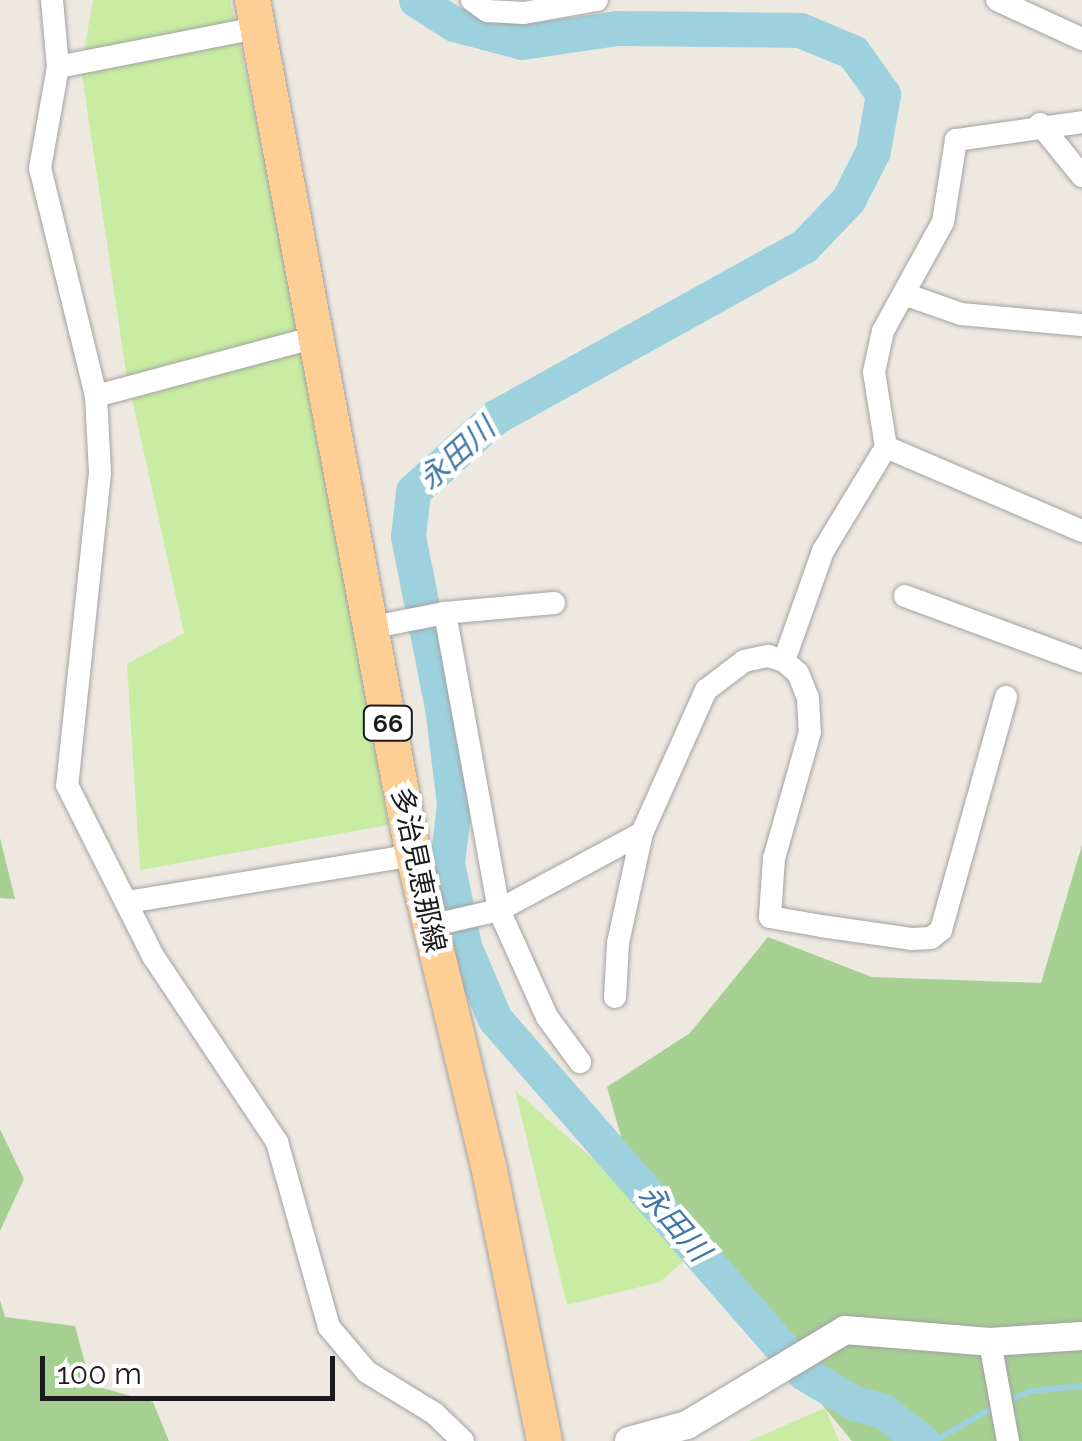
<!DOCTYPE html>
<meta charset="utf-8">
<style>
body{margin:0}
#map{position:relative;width:1082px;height:1441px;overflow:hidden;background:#eee9e0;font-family:Raleway,"Noto Sans JP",sans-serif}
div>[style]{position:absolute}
.grass>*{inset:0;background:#c8eca2}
.forest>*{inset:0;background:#a6d092}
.stream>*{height:6px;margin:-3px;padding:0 3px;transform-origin:3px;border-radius:3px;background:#9dd1de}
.river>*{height:35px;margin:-17.5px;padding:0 17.5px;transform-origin:17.5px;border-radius:17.5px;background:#9dd1de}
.roads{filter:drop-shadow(0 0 2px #a2a2a2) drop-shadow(0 0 2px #a2a2a2)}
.minor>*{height:22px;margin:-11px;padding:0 11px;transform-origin:11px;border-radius:11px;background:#fff}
.tertiary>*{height:28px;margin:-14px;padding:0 14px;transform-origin:14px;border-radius:14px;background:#fff}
.primary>*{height:35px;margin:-17.5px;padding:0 17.5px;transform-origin:17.5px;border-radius:17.5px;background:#ffce94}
span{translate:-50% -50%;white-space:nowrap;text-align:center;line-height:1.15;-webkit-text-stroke:9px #fff;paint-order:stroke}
.shield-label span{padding:2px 8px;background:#fff;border:2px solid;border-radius:8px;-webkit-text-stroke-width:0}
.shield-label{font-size:25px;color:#1b1b1b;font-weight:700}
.street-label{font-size:28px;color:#1b1b1b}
.water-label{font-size:30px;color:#4177a7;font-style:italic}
.scale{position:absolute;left:40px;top:1356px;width:295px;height:45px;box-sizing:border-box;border:5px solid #1b1b1b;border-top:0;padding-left:12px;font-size:30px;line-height:35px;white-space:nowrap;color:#1b1b1b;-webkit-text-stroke:8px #fff;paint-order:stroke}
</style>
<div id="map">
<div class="grass">
<div style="clip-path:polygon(93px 0,230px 0,317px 396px,388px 825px,140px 870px,127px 664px,184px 633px,126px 372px,81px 68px)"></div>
<div style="clip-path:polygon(515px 1090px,572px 1141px,700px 1246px,660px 1282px,567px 1305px)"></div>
<div style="clip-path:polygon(825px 1408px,839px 1441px,749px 1441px)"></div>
</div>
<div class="forest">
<div style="clip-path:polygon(0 838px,15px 899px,0 898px)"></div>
<div style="clip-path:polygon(1082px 845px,1082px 1441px,852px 1441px,631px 1172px,607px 1087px,690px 1033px,768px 937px,872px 977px,1041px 983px)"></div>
<div style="clip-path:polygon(0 1129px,24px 1179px,0 1231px)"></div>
<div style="clip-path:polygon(0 1300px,5px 1317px,75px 1326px,91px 1385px,153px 1402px,169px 1441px,0 1441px)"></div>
</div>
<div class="stream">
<div style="left:1006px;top:1402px;width:27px;rotate:-24deg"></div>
<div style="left:1031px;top:1391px;width:51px;rotate:-5.6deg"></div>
<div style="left:934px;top:1441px;width:69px;rotate:-29.5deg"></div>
</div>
<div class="river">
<div style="left:416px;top:0;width:45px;rotate:32.3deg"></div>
<div style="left:454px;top:24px;width:70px;rotate:14.8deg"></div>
<div style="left:522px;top:42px;width:96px;rotate:-8.4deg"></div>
<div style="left:617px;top:28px;width:183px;rotate:0.6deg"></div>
<div style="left:800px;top:30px;width:57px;rotate:22.5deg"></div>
<div style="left:853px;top:52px;width:52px;rotate:54.5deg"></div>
<div style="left:883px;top:94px;width:58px;rotate:100deg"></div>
<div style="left:873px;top:151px;width:55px;rotate:117deg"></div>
<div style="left:848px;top:200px;width:64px;rotate:133.7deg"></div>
<div style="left:804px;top:246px;width:353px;rotate:151deg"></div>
<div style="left:495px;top:417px;width:110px;rotate:137.9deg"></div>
<div style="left:413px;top:491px;width:45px;rotate:96.3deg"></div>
<div style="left:408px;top:536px;width:174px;rotate:78.8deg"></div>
<div style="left:442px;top:707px;width:98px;rotate:82.9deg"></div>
<div style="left:454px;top:804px;width:59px;rotate:96.8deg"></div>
<div style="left:447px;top:863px;width:85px;rotate:78.4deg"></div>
<div style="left:464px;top:946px;width:79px;rotate:67deg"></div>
<div style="left:495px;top:1019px;width:470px;rotate:48.9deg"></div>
<div style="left:804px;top:1373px;width:58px;rotate:31deg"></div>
<div style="left:854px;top:1403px;width:30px;rotate:15deg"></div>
<div style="left:883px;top:1411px;width:49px;rotate:37.6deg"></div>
</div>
<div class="roads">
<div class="minor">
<div style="left:52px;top:0;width:67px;rotate:84.9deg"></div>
<div style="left:58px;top:67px;width:103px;rotate:100.1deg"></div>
<div style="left:40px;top:168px;width:235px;rotate:76.2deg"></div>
<div style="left:96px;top:396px;width:77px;rotate:87deg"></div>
<div style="left:100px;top:473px;width:314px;rotate:96deg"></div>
<div style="left:67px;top:785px;width:191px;rotate:63.3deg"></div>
<div style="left:153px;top:956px;width:224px;rotate:56.3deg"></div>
<div style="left:277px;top:1142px;width:192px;rotate:74.3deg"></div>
<div style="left:329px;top:1327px;width:59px;rotate:49.8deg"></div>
<div style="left:367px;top:1372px;width:79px;rotate:31.5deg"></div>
<div style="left:434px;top:1413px;width:40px;rotate:44deg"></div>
<div style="left:472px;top:0;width:19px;rotate:36deg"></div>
<div style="left:487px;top:11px;width:37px;rotate:3deg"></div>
<div style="left:524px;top:13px;width:74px;rotate:-10.1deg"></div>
<div style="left:997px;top:0;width:94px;rotate:24.6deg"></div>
<div style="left:58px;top:67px;width:203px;rotate:-11.1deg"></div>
<div style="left:1040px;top:124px;width:67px;rotate:51.1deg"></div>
<div style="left:904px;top:294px;width:60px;rotate:19.3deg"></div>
<div style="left:961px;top:314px;width:121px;rotate:5.2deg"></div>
<div style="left:96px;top:396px;width:228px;rotate:-15deg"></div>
<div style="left:886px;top:447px;width:213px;rotate:23.2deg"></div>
<div style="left:905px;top:596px;width:189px;rotate:20.2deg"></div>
<div style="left:554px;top:603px;width:109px;rotate:174.8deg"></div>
<div style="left:445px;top:613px;width:302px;rotate:79.7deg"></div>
<div style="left:499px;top:910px;width:117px;rotate:65.8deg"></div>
<div style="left:547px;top:1017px;width:56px;rotate:53.7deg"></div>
<div style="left:369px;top:628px;width:77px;rotate:-11.2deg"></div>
<div style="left:784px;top:661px;width:18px;rotate:41deg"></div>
<div style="left:798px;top:673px;width:27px;rotate:68deg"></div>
<div style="left:808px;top:698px;width:34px;rotate:87deg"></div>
<div style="left:810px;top:732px;width:131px;rotate:105.9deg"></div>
<div style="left:774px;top:858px;width:59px;rotate:93.9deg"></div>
<div style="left:770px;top:917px;width:52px;rotate:10deg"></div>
<div style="left:821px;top:926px;width:91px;rotate:8.2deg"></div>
<div style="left:911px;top:939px;width:20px;rotate:-3deg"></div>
<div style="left:931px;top:938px;width:13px;rotate:-39deg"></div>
<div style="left:941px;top:930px;width:242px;rotate:-74.4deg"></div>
<div style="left:127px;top:902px;width:290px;rotate:-9.3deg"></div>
<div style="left:429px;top:926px;width:72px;rotate:-12.9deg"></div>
<div style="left:499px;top:910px;width:162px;rotate:-28.3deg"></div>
<div style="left:642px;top:833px;width:157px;rotate:-65.9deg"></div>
<div style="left:706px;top:690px;width:48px;rotate:-37.3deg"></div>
<div style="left:744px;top:661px;width:25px;rotate:-12deg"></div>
<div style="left:768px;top:656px;width:17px;rotate:17deg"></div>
<div style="left:784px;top:661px;width:117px;rotate:-70.5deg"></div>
<div style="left:823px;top:551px;width:122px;rotate:-58.8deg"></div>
<div style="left:886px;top:447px;width:76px;rotate:-99.1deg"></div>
<div style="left:874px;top:372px;width:42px;rotate:-77.6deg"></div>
<div style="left:883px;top:331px;width:124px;rotate:-61.2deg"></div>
<div style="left:943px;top:222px;width:83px;rotate:-81deg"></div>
<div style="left:956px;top:140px;width:127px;rotate:-8.1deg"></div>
<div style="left:615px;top:997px;width:54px;rotate:-86.8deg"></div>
<div style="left:618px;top:943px;width:113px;rotate:-77.7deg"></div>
<div style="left:990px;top:1342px;width:101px;rotate:79.7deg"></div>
</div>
<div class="tertiary">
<div style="left:629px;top:1441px;width:60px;rotate:-15.4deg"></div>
<div style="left:687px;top:1425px;width:184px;rotate:-31deg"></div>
<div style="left:845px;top:1330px;width:145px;rotate:4.7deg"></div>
<div style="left:990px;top:1342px;width:92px;rotate:-3.7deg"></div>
</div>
<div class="primary">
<div style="left:252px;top:0;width:870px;rotate:79.34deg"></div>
<div style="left:413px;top:855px;width:324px;rotate:76.4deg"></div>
<div style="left:489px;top:1170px;width:277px;rotate:78.5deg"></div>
</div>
</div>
<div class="shield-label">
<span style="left:388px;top:723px">66</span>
</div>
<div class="street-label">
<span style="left:418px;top:870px;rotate:78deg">多治見恵那線</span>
</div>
<div class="water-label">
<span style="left:457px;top:454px;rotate:-42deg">永田川</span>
<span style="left:674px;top:1223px;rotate:49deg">永田川</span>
</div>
<div class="scale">100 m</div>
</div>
